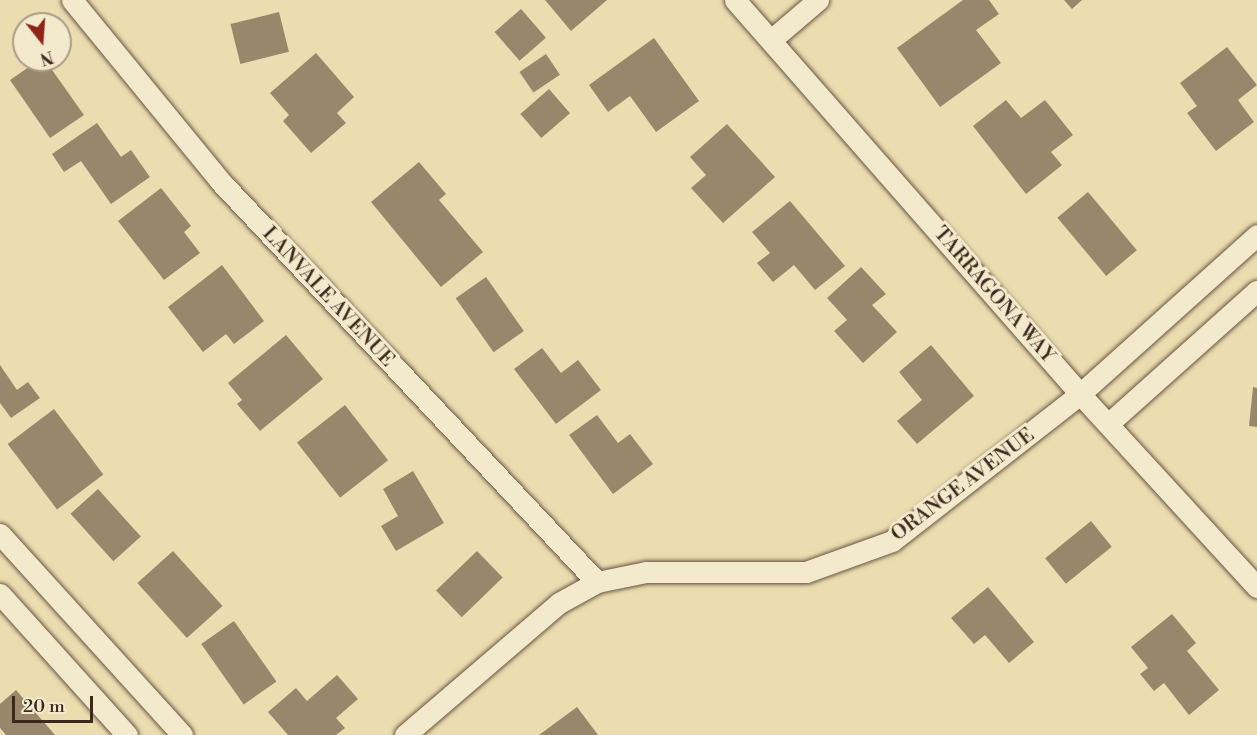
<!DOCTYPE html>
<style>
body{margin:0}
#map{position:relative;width:1257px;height:735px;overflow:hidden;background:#ecddb0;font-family:"Libre Bodoni",serif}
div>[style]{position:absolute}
.building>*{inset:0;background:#98876a;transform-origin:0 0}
.roads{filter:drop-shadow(0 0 2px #685642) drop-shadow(0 0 2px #685642)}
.street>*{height:21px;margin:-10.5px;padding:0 10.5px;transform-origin:10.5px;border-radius:10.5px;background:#f3e9cc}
span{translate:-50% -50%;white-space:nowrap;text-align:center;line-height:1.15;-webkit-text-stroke:6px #f3e9cc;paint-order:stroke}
.street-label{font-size:20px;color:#3c291e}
.north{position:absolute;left:12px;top:12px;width:60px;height:60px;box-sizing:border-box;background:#f3e9cc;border:2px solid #aa9c86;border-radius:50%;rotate:163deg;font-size:16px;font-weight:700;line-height:24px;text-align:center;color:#3c291e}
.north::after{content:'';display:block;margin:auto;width:21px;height:27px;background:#8f2418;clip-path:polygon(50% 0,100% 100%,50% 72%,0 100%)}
.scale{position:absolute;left:12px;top:696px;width:81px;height:27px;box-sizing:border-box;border:3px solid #3c291e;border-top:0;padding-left:8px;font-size:18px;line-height:21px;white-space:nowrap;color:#3c291e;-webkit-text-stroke:4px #f3e9cc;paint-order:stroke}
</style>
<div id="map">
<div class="building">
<div style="clip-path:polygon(545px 0,607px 0,571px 31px)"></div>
<div style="clip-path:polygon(963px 0,989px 0,999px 14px,976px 30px,1001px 63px,940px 107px,897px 48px)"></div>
<div style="clip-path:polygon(1064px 0,1082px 0,1072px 9px)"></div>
<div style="left:521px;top:9px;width:38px;height:35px;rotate:49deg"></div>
<div style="left:279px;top:12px;width:41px;height:50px;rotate:76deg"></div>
<div style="clip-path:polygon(654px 38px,699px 101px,656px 132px,630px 96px,608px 112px,589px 85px)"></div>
<div style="clip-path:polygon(1227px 47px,1257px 85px,1238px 100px,1254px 122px,1216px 151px,1187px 113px,1197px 106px,1180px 83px)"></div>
<div style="clip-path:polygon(316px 53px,354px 97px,337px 113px,346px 123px,311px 153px,283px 121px,289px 115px,270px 93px)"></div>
<div style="left:546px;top:54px;width:25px;height:32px;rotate:56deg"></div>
<div style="clip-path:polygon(39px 60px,45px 60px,84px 115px,50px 138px,10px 80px)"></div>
<div style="left:549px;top:89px;width:32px;height:38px;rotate:49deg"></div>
<div style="clip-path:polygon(1006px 100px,1021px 118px,1045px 100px,1073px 135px,1051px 152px,1062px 165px,1026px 194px,973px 126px)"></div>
<div style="clip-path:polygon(97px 123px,121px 157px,131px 150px,150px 177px,111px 204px,81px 161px,64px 172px,52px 154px)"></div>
<div style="clip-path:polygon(727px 124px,775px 177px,723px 223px,691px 188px,706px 175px,690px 157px)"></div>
<div style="clip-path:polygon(419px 162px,446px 194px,439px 200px,483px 252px,441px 287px,371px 202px)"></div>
<div style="clip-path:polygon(161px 188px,191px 226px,184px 232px,200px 253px,164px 280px,118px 221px)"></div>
<div style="left:1088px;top:192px;width:76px;height:40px;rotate:50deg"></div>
<div style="clip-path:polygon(790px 201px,845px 266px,815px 290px,794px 265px,773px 282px,757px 263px,770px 253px,752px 232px)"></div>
<div style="clip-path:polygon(222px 265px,264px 321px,234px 344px,226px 334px,203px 352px,168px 307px)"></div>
<div style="clip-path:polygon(861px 267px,886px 294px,872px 305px,897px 332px,863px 363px,834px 331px,847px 320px,827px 298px)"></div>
<div style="left:486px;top:277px;width:66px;height:37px;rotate:55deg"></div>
<div style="clip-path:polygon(286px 335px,323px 379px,260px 431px,237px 404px,242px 400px,228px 383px)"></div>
<div style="clip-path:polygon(931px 345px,974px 396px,917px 444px,897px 421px,922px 400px,899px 372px)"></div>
<div style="clip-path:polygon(542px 348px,561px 373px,578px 360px,601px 390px,556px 424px,514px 369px)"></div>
<div style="clip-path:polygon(0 365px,17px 390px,28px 382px,40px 398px,11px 418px,0 403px)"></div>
<div style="clip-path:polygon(1253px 387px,1257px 388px,1257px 427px,1249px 426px)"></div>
<div style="left:345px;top:405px;width:70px;height:61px;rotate:52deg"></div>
<div style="left:54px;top:409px;width:82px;height:58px;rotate:53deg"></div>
<div style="clip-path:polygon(597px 415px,618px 443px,630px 434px,653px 464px,613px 494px,569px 435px)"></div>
<div style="clip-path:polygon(413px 471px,444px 523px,396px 551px,381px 526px,398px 516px,383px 489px)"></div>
<div style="left:98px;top:489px;width:64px;height:37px;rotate:48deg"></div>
<div style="left:1091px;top:521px;width:33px;height:59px;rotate:51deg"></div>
<div style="left:173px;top:551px;width:74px;height:48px;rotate:48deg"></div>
<div style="left:477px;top:551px;width:37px;height:57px;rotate:46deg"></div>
<div style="clip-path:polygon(988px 587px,1034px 642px,1009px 663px,985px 635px,974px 644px,951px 618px)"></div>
<div style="clip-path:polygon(1172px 614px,1196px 643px,1187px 651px,1219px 690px,1189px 715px,1164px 683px,1154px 691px,1140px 674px,1148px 668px,1131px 647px)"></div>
<div style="left:234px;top:621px;width:74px;height:40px;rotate:55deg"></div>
<div style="clip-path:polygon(337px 675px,358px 699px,336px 718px,345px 728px,336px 735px,288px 735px,268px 712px,296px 688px,307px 701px)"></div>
<div style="clip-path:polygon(16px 690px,55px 735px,6px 735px,0 728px,0 704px)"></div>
<div style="clip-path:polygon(577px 707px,598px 735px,539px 735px)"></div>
</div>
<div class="roads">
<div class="street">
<div style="left:72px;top:0;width:234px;rotate:50.7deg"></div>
<div style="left:220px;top:181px;width:550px;rotate:46.77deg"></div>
<div style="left:735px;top:0;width:524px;rotate:48.79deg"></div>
<div style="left:1080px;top:394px;width:262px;rotate:47.5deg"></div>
<div style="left:771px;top:40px;width:62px;rotate:-40.4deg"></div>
<div style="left:1108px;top:424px;width:200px;rotate:-41.8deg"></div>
<div style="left:0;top:534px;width:271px;rotate:47.8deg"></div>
<div style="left:0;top:594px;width:190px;rotate:48deg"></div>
<div style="left:405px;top:735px;width:203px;rotate:-40.6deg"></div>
<div style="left:559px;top:603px;width:43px;rotate:-28.9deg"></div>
<div style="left:597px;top:582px;width:50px;rotate:-11.5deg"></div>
<div style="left:646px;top:572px;width:160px"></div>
<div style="left:806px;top:572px;width:91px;rotate:-19.8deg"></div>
<div style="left:892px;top:541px;width:239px;rotate:-38deg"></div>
<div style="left:1080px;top:394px;width:238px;rotate:-41.9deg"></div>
</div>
</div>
<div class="street-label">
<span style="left:994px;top:295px;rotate:49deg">TARRAGONA WAY</span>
<span style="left:328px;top:297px;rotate:47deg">LANVALE AVENUE</span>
<span style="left:963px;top:485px;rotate:-37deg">ORANGE AVENUE</span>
</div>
<div class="north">N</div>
<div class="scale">20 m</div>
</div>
